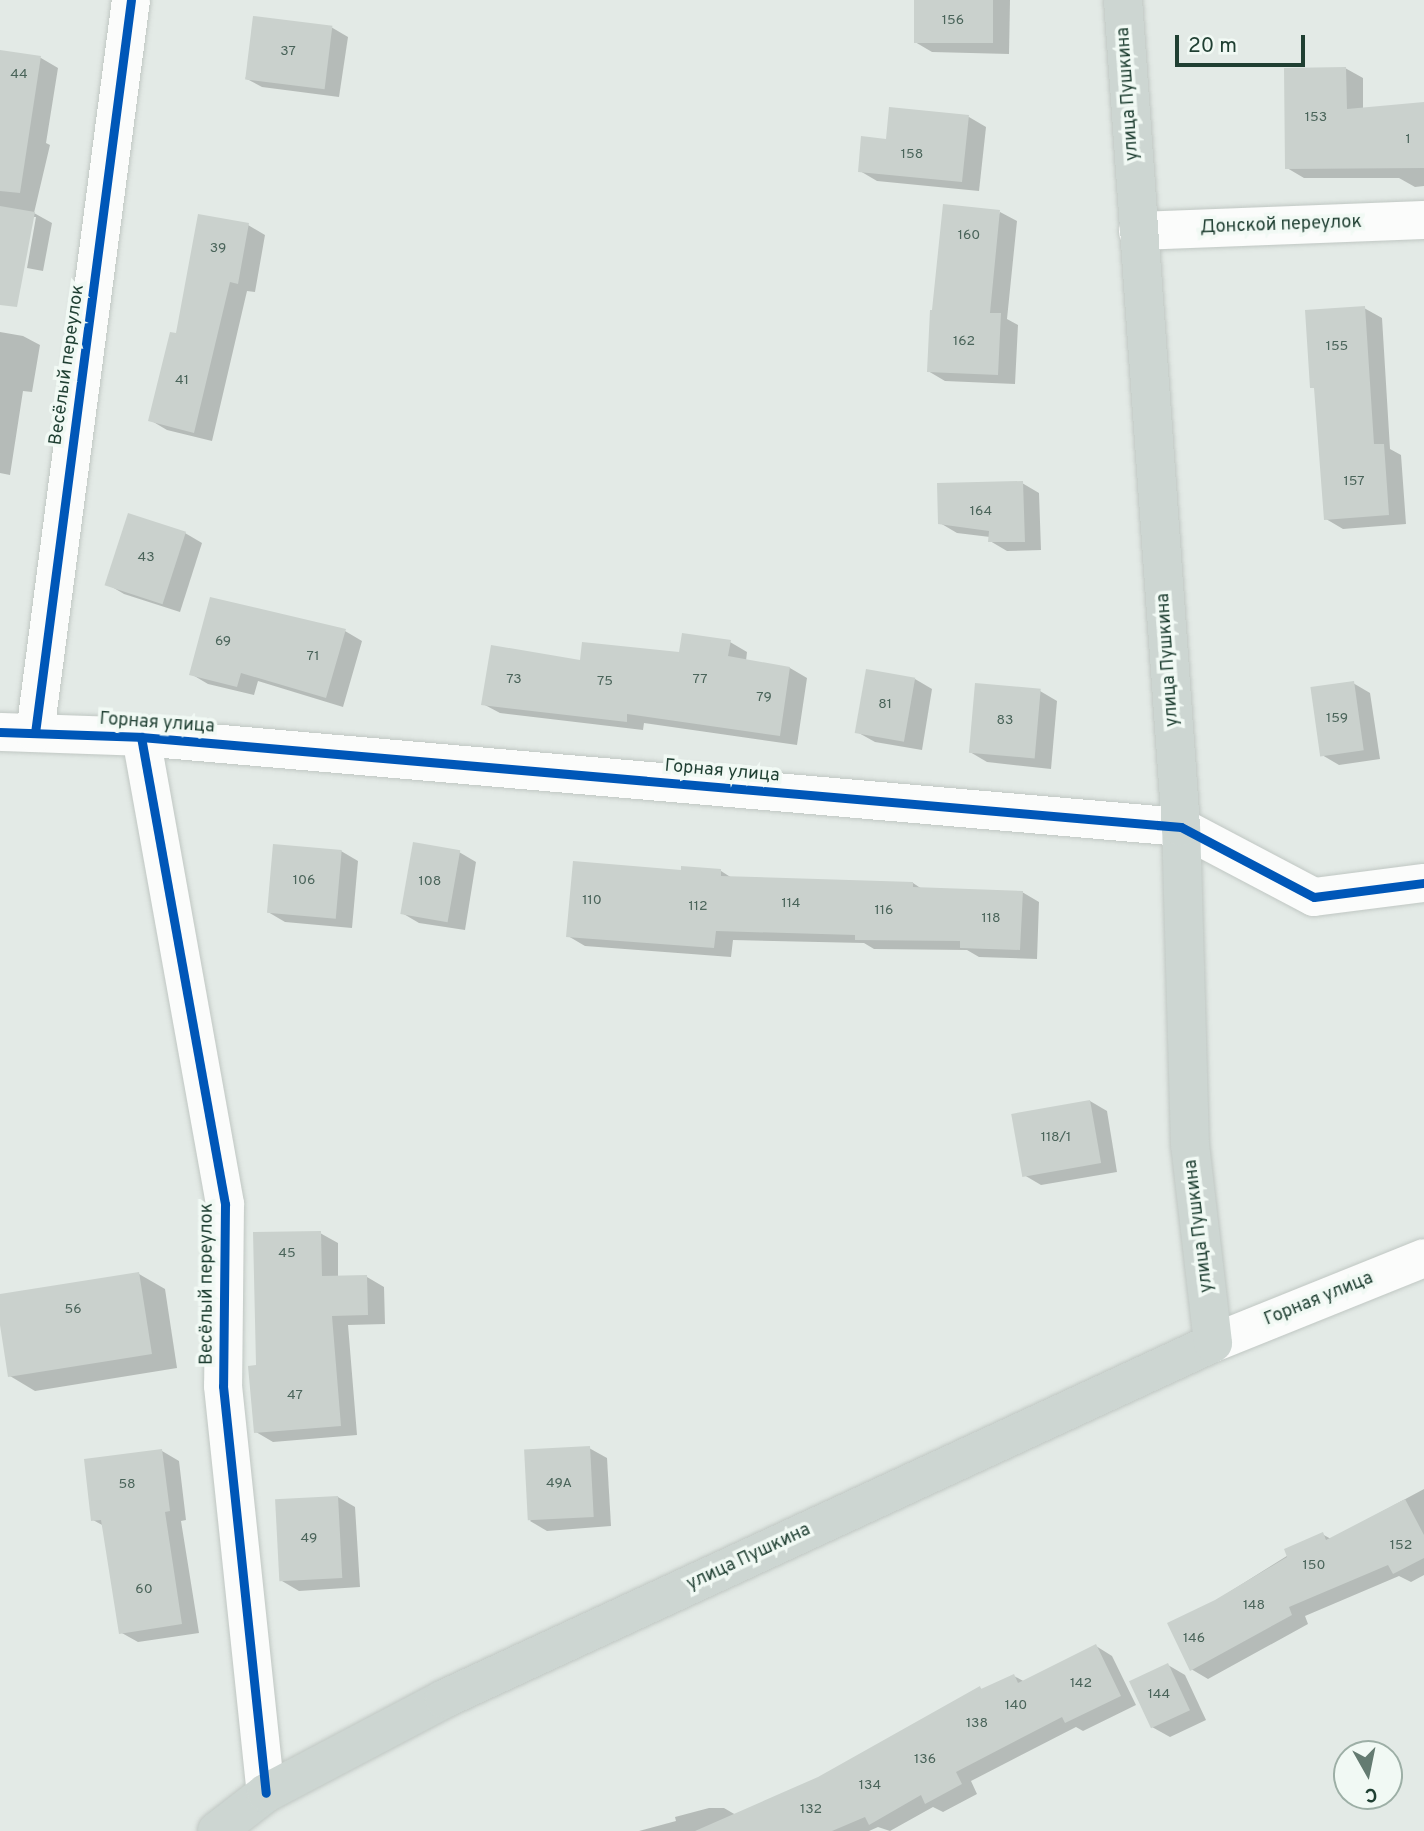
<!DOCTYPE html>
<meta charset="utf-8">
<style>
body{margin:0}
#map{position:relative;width:1424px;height:1831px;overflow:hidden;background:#e3eae6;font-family:Overpass,sans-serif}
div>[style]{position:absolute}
.shadow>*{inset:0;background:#0003}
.building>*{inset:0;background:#cad1cd;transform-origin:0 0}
.roads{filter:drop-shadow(0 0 2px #c0c7c3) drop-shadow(0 0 2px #c0c7c3)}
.minor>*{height:38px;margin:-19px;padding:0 19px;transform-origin:19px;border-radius:19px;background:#fbfcfb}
.major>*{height:38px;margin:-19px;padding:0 19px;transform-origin:19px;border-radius:19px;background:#cdd6d2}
.cycleway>*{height:9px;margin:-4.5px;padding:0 4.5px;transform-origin:4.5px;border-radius:4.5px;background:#0057b8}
span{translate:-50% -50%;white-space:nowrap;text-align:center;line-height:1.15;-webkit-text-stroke:7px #f1f9f4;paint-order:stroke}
.number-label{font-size:14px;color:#4a645a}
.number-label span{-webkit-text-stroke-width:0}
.street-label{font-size:18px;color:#1f3f32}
.north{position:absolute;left:1333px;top:1740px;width:70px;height:70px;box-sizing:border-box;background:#f1f9f4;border:2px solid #9dafa6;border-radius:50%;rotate:171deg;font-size:19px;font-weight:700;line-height:28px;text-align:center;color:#1f3f32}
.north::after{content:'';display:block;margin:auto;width:24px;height:32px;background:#647b71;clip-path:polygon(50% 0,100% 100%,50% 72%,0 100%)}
.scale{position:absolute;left:1175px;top:35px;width:130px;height:32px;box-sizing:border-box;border:4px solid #1f3f32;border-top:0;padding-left:9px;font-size:21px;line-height:24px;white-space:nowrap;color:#1f3f32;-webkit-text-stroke:5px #f1f9f4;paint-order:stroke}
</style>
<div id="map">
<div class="shadow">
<div style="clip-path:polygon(916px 0,1010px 0,1009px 54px,932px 52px,915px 42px)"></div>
<div style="clip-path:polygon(331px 27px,348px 37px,339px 97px,262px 87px,245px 78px)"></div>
<div style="clip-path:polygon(0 52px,41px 58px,58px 68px,46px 143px,50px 145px,34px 213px,52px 223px,43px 271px,27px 268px,36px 217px,33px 217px,0 263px)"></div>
<div style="clip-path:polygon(1345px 68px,1363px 78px,1363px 109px,1424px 103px,1424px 186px,1415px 187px,1399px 178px,1304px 178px,1287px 168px)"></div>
<div style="clip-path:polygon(969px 117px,986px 127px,979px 191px,877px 181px,860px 171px,887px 141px)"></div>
<div style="clip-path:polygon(1000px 212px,1017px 221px,1007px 319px,1018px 325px,1015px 384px,945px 381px,928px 371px)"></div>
<div style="clip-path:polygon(248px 225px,265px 235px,255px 292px,247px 291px,212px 441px,167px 430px,150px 420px,177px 335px)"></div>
<div style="clip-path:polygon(1364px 308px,1382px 318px,1390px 449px,1401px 455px,1406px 524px,1343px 529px,1326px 519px,1316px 389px,1312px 387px)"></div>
<div style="clip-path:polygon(0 332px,23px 336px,40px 345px,32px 392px,23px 391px,10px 475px,0 473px)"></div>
<div style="clip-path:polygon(1022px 483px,1039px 493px,1041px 550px,1007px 551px,990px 541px,990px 537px,957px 533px,940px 523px)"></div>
<div style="clip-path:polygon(185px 533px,202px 543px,180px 612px,124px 594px,107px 584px)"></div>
<div style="clip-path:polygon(345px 631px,362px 641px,343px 707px,258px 681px,254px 695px,208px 684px,191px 674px)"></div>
<div style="clip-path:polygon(730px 642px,747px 652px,746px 661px,790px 668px,807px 678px,797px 745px,644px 723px,643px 730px,500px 713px,483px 704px,582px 662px,680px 654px)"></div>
<div style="clip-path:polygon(915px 679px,932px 689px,922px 750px,875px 742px,857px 732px)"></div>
<div style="clip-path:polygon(1353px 683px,1370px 693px,1380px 759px,1339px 765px,1322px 755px)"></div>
<div style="clip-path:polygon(1040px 691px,1057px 701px,1051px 769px,987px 762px,970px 752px)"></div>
<div style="clip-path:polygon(341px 851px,358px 861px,352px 928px,285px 922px,268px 912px)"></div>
<div style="clip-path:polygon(459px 852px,476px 862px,465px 930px,419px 923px,402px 913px)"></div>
<div style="clip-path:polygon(721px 871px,732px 878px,913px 883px,922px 889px,1022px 892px,1039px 902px,1037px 959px,979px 957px,967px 950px,874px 949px,864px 943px,733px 940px,731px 957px,585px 946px,568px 936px,682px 872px)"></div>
<div style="clip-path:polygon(1090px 1101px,1107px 1111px,1117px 1172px,1041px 1185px,1024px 1175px)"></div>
<div style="clip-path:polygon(320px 1233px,338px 1243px,338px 1277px,367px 1277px,384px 1287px,385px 1324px,348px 1325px,357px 1435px,273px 1442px,256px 1432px,257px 1367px)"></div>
<div style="clip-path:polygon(139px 1274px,165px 1289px,177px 1368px,35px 1391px,10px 1376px,0 1296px)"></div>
<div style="clip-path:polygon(589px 1448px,607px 1458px,611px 1526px,547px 1531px,530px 1521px)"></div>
<div style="clip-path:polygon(162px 1451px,179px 1461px,186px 1520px,181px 1521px,199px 1633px,138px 1642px,120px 1632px,104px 1526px,93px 1520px)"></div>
<div style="clip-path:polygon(1424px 1489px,1424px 1575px,1411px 1582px,1399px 1576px,1305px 1616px,1308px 1624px,1208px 1679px,1191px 1669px,1215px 1601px,1322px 1534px,1331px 1539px)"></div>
<div style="clip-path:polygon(338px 1497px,355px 1507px,360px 1587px,299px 1591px,282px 1581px)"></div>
<div style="clip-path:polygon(1096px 1646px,1112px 1656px,1136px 1705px,1083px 1731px,1076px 1727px,971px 1781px,977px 1794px,943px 1812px,933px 1807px,890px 1831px,878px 1827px,869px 1831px,791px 1831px,819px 1779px,980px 1688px,983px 1690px,1014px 1676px,1025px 1682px)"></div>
<div style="clip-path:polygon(1168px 1665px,1185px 1675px,1206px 1720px,1170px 1737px,1152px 1727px)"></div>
<div style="clip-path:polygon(709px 1808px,724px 1808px,741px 1818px,744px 1831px,639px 1831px,676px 1821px,675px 1817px)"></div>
</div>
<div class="building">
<div style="left:914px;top:0;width:79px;height:43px"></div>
<div style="left:253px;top:16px;width:80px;height:64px;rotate:7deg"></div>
<div style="clip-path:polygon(0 50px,41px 56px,20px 193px,0 191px)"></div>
<div style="clip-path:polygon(1346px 67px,1347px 109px,1424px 102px,1424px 168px,1285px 169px,1284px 68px)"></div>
<div style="clip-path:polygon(889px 107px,969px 115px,962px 182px,858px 172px,861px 136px,886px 139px)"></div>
<div style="clip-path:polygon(943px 204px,1000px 210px,990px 313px,1001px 313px,998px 375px,927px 372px,930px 310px,932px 310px)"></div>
<div style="clip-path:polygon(0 206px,35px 212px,17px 307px,0 305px)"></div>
<div style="clip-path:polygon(198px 214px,249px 223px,238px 284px,230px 282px,194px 433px,148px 421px,170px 332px,176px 333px)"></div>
<div style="clip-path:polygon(1365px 306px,1374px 444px,1384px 444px,1389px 515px,1324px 520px,1314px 388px,1310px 388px,1305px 310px)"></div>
<div style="clip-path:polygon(1023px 481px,1025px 542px,988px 542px,989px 531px,938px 524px,937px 483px)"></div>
<div style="left:128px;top:513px;width:61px;height:76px;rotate:18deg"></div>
<div style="clip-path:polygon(210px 597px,346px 629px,326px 698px,241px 673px,237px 687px,189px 675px)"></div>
<div style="clip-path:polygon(682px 633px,731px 640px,728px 656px,790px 667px,780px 736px,627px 714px,627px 722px,481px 705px,491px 645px,580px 660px,582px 642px,679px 652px)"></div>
<div style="left:866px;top:669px;width:50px;height:65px;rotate:10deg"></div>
<div style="left:1354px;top:681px;width:70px;height:44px;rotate:82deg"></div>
<div style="left:975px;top:683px;width:66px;height:70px;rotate:5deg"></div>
<div style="left:413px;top:842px;width:48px;height:73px;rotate:10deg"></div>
<div style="left:273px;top:844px;width:69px;height:69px;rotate:5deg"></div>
<div style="clip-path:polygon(573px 861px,681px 870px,681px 866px,721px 869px,721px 876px,913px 882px,913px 887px,1023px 891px,1020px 950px,960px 948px,960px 941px,855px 940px,855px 935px,716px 931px,714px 948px,566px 937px)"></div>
<div style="left:1090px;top:1100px;width:64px;height:80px;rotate:80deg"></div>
<div style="clip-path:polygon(321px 1231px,322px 1276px,367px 1275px,368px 1315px,332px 1316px,341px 1426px,254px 1433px,248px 1366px,256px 1365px,253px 1232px)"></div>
<div style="clip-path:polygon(139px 1272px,152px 1354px,8px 1377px,0 1325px,0 1294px)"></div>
<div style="left:590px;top:1446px;width:71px;height:66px;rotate:87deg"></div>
<div style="clip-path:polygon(162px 1449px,170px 1511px,165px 1512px,182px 1624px,119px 1634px,101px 1520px,91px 1521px,84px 1459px)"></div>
<div style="left:338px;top:1496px;width:82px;height:63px;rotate:87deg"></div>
<div style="clip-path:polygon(1405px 1499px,1424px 1535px,1424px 1558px,1393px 1574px,1388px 1565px,1289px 1607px,1292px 1615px,1190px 1671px,1167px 1623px,1215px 1600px,1287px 1557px,1284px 1549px,1323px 1532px,1326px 1540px)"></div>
<div style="clip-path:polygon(1096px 1644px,1121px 1696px,1065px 1723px,1062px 1717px,956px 1772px,962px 1784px,925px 1804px,921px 1795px,869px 1825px,865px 1817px,832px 1831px,695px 1831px,818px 1777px,980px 1686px,981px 1689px,1014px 1674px,1018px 1683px)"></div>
<div style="left:1168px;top:1663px;width:52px;height:43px;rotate:65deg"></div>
</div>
<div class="roads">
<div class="minor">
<div style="left:1138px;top:231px;width:286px;rotate:-2.2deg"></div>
<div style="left:0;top:732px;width:141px;rotate:2deg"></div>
<div style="left:141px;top:737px;width:1044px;rotate:4.95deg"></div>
<div style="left:1181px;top:827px;width:150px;rotate:27.8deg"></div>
<div style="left:1314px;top:897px;width:111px;rotate:-7.3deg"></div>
<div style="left:35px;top:733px;width:739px;rotate:-82.54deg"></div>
<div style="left:141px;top:737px;width:474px;rotate:79.8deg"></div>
<div style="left:225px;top:1204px;width:182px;rotate:90.6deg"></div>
<div style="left:223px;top:1386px;width:409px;rotate:84deg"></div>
<div style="left:1213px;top:1343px;width:227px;rotate:-21.9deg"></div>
</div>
<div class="major">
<div style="left:217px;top:1831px;width:62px;rotate:-37.8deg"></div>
<div style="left:266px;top:1793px;width:201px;rotate:-27.8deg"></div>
<div style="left:444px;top:1699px;width:847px;rotate:-24.84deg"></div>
<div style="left:1213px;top:1343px;width:199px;rotate:-96.6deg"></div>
<div style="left:1190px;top:1145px;width:318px;rotate:-91.6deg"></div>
<div style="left:1181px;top:827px;width:829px;rotate:-94.01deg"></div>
</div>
</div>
<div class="cycleway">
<div style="left:0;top:732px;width:141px;rotate:2deg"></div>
<div style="left:141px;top:737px;width:1044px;rotate:4.95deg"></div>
<div style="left:1181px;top:827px;width:150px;rotate:27.8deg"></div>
<div style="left:1314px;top:897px;width:111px;rotate:-7.3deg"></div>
<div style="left:35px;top:733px;width:739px;rotate:-82.54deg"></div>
<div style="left:141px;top:737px;width:474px;rotate:79.8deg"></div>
<div style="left:225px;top:1204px;width:182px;rotate:90.6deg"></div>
<div style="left:223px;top:1386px;width:409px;rotate:84deg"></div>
</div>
<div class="number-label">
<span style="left:953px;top:21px">156</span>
<span style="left:288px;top:52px">37</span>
<span style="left:19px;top:75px">44</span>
<span style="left:1316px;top:118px">153</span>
<span style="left:1408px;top:140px">1</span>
<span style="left:912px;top:155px">158</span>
<span style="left:969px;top:236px">160</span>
<span style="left:218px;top:249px">39</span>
<span style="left:964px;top:342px">162</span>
<span style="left:1337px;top:347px">155</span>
<span style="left:182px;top:381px">41</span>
<span style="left:1354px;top:482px">157</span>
<span style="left:981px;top:512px">164</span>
<span style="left:146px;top:558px">43</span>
<span style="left:223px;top:642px">69</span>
<span style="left:313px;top:657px">71</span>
<span style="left:514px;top:680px">73</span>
<span style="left:700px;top:680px">77</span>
<span style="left:605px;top:682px">75</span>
<span style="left:764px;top:698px">79</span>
<span style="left:885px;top:705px">81</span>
<span style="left:1337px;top:719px">159</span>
<span style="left:1005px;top:721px">83</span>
<span style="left:304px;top:881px">106</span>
<span style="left:430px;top:882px">108</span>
<span style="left:592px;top:901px">110</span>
<span style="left:791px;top:904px">114</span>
<span style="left:698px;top:907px">112</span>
<span style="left:884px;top:911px">116</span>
<span style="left:991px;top:919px">118</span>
<span style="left:1056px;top:1138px">118/1</span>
<span style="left:287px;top:1254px">45</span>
<span style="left:73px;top:1310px">56</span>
<span style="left:295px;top:1396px">47</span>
<span style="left:559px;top:1484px">49А</span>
<span style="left:127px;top:1485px">58</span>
<span style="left:309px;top:1539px">49</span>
<span style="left:1401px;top:1546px">152</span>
<span style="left:1314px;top:1566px">150</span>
<span style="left:144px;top:1590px">60</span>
<span style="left:1254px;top:1606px">148</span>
<span style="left:1194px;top:1639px">146</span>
<span style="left:1081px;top:1684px">142</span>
<span style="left:1159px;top:1695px">144</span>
<span style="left:1016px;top:1706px">140</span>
<span style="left:977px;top:1724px">138</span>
<span style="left:925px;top:1760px">136</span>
<span style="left:870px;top:1786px">134</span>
<span style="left:811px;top:1810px">132</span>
</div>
<div class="street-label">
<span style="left:1129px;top:94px;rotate:-94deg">улица Пушкина</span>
<span style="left:1281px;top:226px;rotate:-2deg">Донской переулок</span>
<span style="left:68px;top:365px;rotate:-82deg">Весёлый переулок</span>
<span style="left:1169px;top:660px;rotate:-94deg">улица Пушкина</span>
<span style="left:157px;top:724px;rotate:4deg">Горная улица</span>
<span style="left:722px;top:772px;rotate:5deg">Горная улица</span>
<span style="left:1200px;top:1226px;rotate:-97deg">улица Пушкина</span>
<span style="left:208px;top:1284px;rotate:-90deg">Весёлый переулок</span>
<span style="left:1319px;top:1300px;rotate:-22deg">Горная улица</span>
<span style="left:749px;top:1558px;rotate:-25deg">улица Пушкина</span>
</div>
<div class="north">С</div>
<div class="scale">20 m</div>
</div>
